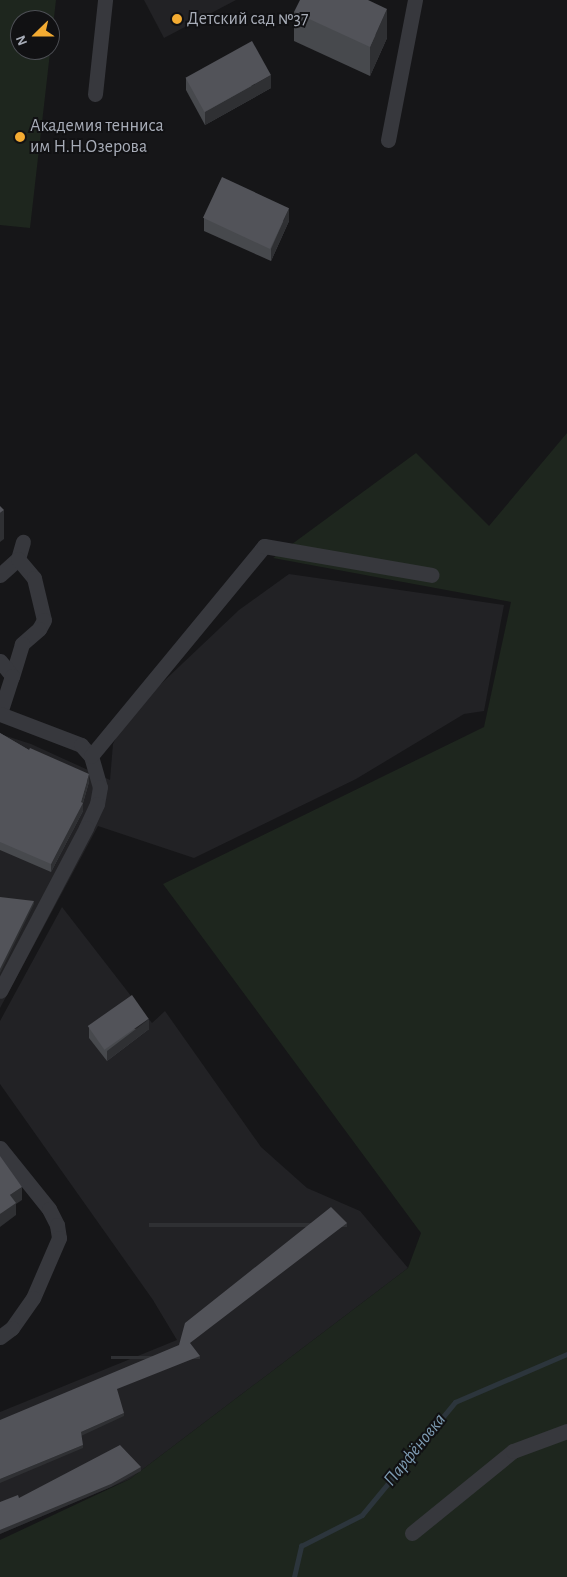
<!DOCTYPE html>
<meta charset="utf-8">
<style>
body{margin:0}
#map{position:relative;width:567px;height:1577px;overflow:hidden;background:#161618;font-family:"Alegreya Sans",sans-serif}
div>[style]{position:absolute}
.built>*{inset:0;background:#222225}
.green>*{inset:0;background:#1e261e}
.stream>*{height:4.5px;margin:-2.25px;padding:0 2.25px;transform-origin:2.25px;border-radius:2.25px;background:#2c353c}
.minor>*{height:15px;margin:-7.5px;padding:0 7.5px;transform-origin:7.5px;border-radius:7.5px;background:#37383d}
.wall>*{inset:0;background:#47494d}
.shaded-wall>*{inset:0;background:#2f3033;transform-origin:0 0}
.building>*{inset:0;background:#525359;transform-origin:0 0}
.dots>*{width:14px;height:14px;translate:-50% -50%;box-sizing:border-box;border:2px solid #111113;border-radius:50%}
span{translate:-50% -50%;white-space:nowrap;text-align:center;line-height:1.15;-webkit-text-stroke:4px #111113;paint-order:stroke}
.poi-label{font-size:18px;color:#a8adb8}
.left{translate:0 -50%;text-align:left}
.water-label{font-size:19px;color:#7e9cb3;font-style:italic}
.north{position:absolute;left:10px;top:10px;width:50px;height:50px;box-sizing:border-box;background:#111113;border:1px solid #4d4f55;border-radius:50%;rotate:248deg;font-size:14px;font-weight:700;line-height:20px;text-align:center;color:#a8adb8}
.north::after{content:'';display:block;margin:auto;width:18px;height:22px;background:#f3ab32;clip-path:polygon(50% 0,100% 100%,50% 72%,0 100%)}
</style>
<div id="map">
<div class="built">
<div style="clip-path:polygon(144px 0,236px 0,164px 38px)"></div>
<div style="clip-path:polygon(289px 574px,504px 605px,484px 711px,464px 714px,356px 779px,194px 858px,98px 826px,0 1008px,0 734px,31px 744px,110px 780px,113px 744px,126px 717px,239px 610px)"></div>
<div style="clip-path:polygon(62px 907px,152px 1023px,165px 1011px,261px 1147px,307px 1188px,360px 1211px,408px 1268px,130px 1479px,0 1534px,0 1412px,177px 1340px,153px 1300px,0 1084px,0 1021px)"></div>
</div>
<div class="green">
<div style="clip-path:polygon(evenodd,0 0,56px 0,30px 228px,0 225px,0 0,20px 20px,50px 20px,50px 50px,20px 50px,20px 20px)"></div>
<div style="clip-path:polygon(567px 433px,567px 1577px,0 1577px,0 1540px,130px 1479px,408px 1268px,421px 1233px,163px 884px,484px 727px,511px 602px,273px 558px,416px 453px,489px 526px)"></div>
</div>
<div class="stream">
<div style="left:294px;top:1577px;width:32px;rotate:-77deg"></div>
<div style="left:301px;top:1546px;width:68px;rotate:-26.9deg"></div>
<div style="left:362px;top:1515px;width:146px;rotate:-50.5deg"></div>
<div style="left:455px;top:1402px;width:122px;rotate:-23.2deg"></div>
</div>
<div class="minor">
<div style="left:95px;top:94px;width:95px;rotate:-83.9deg"></div>
<div style="left:388px;top:140px;width:143px;rotate:-79.1deg"></div>
<div style="left:18px;top:559px;width:18px;rotate:-74deg"></div>
<div style="left:0;top:575px;width:24px;rotate:-42deg"></div>
<div style="left:18px;top:559px;width:25px;rotate:50deg"></div>
<div style="left:34px;top:578px;width:43px;rotate:76.6deg"></div>
<div style="left:44px;top:620px;width:10px;rotate:119deg"></div>
<div style="left:39px;top:629px;width:23px;rotate:139deg"></div>
<div style="left:22px;top:644px;width:34px;rotate:107deg"></div>
<div style="left:0;top:661px;width:19px;rotate:51deg"></div>
<div style="left:12px;top:676px;width:38px;rotate:108deg"></div>
<div style="left:0;top:714px;width:87px;rotate:20.9deg"></div>
<div style="left:81px;top:745px;width:15px;rotate:48deg"></div>
<div style="left:91px;top:756px;width:32px;rotate:74deg"></div>
<div style="left:100px;top:787px;width:17px;rotate:100deg"></div>
<div style="left:97px;top:804px;width:26px;rotate:115deg"></div>
<div style="left:86px;top:828px;width:184px;rotate:117.8deg"></div>
<div style="left:91px;top:756px;width:272px;rotate:-50.5deg"></div>
<div style="left:264px;top:546px;width:170px;rotate:9.8deg"></div>
<div style="left:0;top:1148px;width:78px;rotate:51.2deg"></div>
<div style="left:49px;top:1209px;width:18px;rotate:63deg"></div>
<div style="left:57px;top:1225px;width:13px;rotate:81deg"></div>
<div style="left:59px;top:1238px;width:65px;rotate:113.4deg"></div>
<div style="left:33px;top:1298px;width:37px;rotate:125deg"></div>
<div style="left:12px;top:1328px;width:15px;rotate:143deg"></div>
<div style="left:412px;top:1533px;width:130px;rotate:-39.1deg"></div>
<div style="left:513px;top:1451px;width:58px;rotate:-20.3deg"></div>
</div>
<div class="wall">
<div style="clip-path:polygon(294px 12px,387px 38px,370px 76px,294px 41px)"></div>
<div style="clip-path:polygon(186px 78px,271px 88px,205px 125px,186px 90px)"></div>
<div style="clip-path:polygon(204px 218px,289px 221px,271px 261px,204px 231px)"></div>
<div style="clip-path:polygon(0 733px,29px 750px,89px 782px,83px 803px,83px 811px,51px 872px,0 850px)"></div>
<div style="clip-path:polygon(89px 1028px,149px 1029px,107px 1061px,89px 1038px)"></div>
</div>
<div class="shaded-wall">
<div style="clip-path:polygon(387px 9px,387px 38px,370px 76px,370px 47px)"></div>
<div style="clip-path:polygon(271px 75px,271px 88px,205px 125px,205px 112px)"></div>
<div style="clip-path:polygon(289px 208px,289px 221px,271px 261px,271px 249px)"></div>
<div style="clip-path:polygon(4px 510px,4px 539px,0 542px,0 513px)"></div>
<div style="clip-path:polygon(89px 774px,89px 782px,82px 806px,83px 803px,83px 811px,51px 872px,51px 864px,81px 802px)"></div>
<div style="clip-path:polygon(34px 901px,34px 904px,0 973px,0 969px)"></div>
<div style="clip-path:polygon(149px 1019px,149px 1029px,107px 1061px,107px 1051px)"></div>
<div style="clip-path:polygon(22px 1187px,22px 1200px,16px 1204px,16px 1215px,0 1227px,0 1214px,10px 1195px)"></div>
<div style="left:347px;top:1223px;width:4px;height:198px;rotate:90deg"></div>
<div style="left:200px;top:1356px;width:3px;height:89px;rotate:90deg"></div>
<div style="clip-path:polygon(124px 1413px,124px 1416px,81px 1436px,81px 1432px)"></div>
<div style="clip-path:polygon(83px 1445px,83px 1448px,0 1483px,0 1479px)"></div>
<div style="clip-path:polygon(141px 1467px,141px 1471px,111px 1487px,0 1534px,0 1530px)"></div>
</div>
<div class="building">
<div style="clip-path:polygon(300px 0,368px 0,387px 9px,370px 47px,294px 12px)"></div>
<div style="left:252px;top:41px;width:39px;height:76px;rotate:61deg"></div>
<div style="left:222px;top:177px;width:74px;height:45px;rotate:25deg"></div>
<div style="clip-path:polygon(0 506px,4px 510px,0 513px)"></div>
<div style="clip-path:polygon(0 733px,29px 750px,30px 748px,89px 774px,81px 802px,83px 803px,51px 864px,0 842px)"></div>
<div style="clip-path:polygon(0 897px,34px 901px,0 969px)"></div>
<div style="left:132px;top:995px;width:29px;height:54px;rotate:55deg"></div>
<div style="clip-path:polygon(0 1156px,22px 1187px,10px 1195px,16px 1203px,0 1214px)"></div>
<div style="clip-path:polygon(331px 1207px,347px 1223px,190px 1343px,200px 1356px,117px 1389px,124px 1413px,81px 1432px,83px 1445px,0 1479px,0 1420px,179px 1345px,185px 1323px)"></div>
<div style="clip-path:polygon(120px 1445px,141px 1467px,111px 1484px,0 1530px,0 1502px,18px 1495px,19px 1498px)"></div>
</div>
<div class="dots">
<div style="left:177px;top:19px;background:#f3ab32"></div>
<div style="left:20px;top:137px;background:#f3ab32"></div>
</div>
<div class="poi-label">
<span class="left" style="left:187px;top:19px">Детский сад №37</span>
<span class="left" style="left:30px;top:137px">Академия тенниса<br>им Н.Н.Озерова</span>
</div>
<div class="water-label">
<span style="left:415px;top:1450px;rotate:-51deg">Парфёновка</span>
</div>
<div class="north">N</div>
</div>
